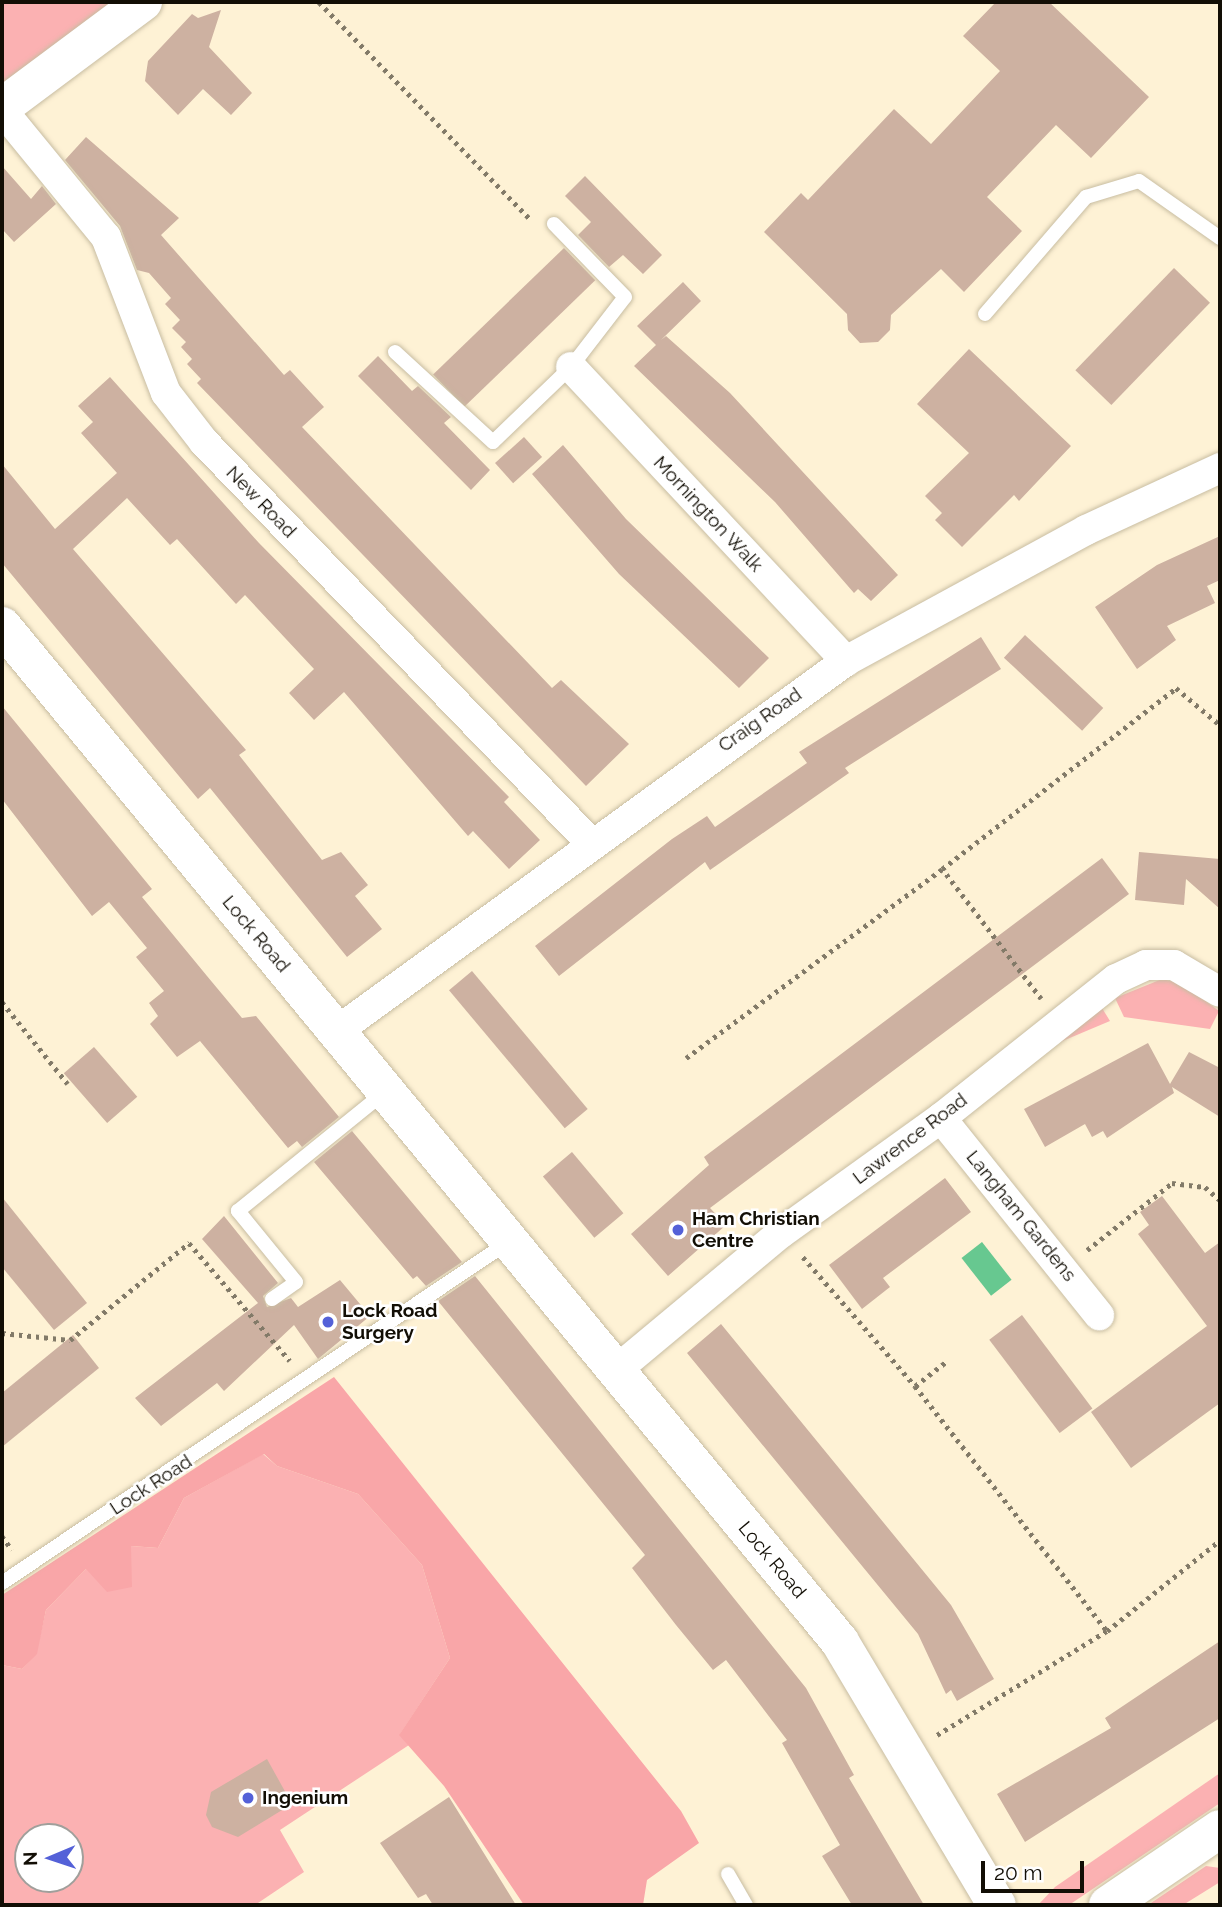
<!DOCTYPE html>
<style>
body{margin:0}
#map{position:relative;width:1222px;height:1907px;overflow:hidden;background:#fef2d5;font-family:Raleway,sans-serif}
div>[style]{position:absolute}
.green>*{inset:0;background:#fbb1b2}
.forest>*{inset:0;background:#f9a6a8}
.water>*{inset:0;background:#67c890;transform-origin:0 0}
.building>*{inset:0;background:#cdb1a1;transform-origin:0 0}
.path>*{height:4.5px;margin-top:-2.25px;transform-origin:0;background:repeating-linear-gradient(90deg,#827a68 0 3.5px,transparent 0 8.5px)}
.roads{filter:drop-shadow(0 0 2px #c8bda2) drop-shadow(0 0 2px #c8bda2)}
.lane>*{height:14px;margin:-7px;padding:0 7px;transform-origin:7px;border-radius:7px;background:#fff}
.street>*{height:30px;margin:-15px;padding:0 15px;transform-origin:15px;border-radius:15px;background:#fff}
.secondary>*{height:38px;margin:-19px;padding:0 19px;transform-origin:19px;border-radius:19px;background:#fff}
.dots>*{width:19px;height:19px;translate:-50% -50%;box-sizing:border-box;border:4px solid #fff;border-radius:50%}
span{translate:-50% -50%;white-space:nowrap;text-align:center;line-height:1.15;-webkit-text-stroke:5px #fff;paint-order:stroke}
.street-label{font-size:19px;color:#120e05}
.poi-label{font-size:19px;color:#120e05;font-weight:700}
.left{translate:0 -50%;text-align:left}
.frame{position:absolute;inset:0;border:4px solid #120e05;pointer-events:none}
.north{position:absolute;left:14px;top:1823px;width:70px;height:70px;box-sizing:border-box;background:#fff;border:2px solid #a09f9b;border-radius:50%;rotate:268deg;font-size:19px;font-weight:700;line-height:28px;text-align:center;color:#120e05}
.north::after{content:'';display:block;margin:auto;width:24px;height:32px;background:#5461d8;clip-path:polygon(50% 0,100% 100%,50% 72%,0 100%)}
.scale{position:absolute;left:981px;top:1861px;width:103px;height:32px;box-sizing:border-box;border:4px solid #120e05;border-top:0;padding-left:9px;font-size:21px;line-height:24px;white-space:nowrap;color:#120e05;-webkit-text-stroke:5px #fff;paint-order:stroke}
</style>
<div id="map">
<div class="green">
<div style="clip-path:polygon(2px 2px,115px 2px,2px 87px)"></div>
<div style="clip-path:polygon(1162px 979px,1183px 984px,1219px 1011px,1210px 1029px,1124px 1017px,1115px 998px)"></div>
<div style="clip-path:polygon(1102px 1008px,1110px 1021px,1053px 1045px)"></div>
<div style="clip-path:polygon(evenodd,263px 1454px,277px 1466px,358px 1494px,422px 1565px,450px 1658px,400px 1734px,409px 1745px,280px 1830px,304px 1872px,255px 1905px,2px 1905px,2px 1665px,22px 1669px,36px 1654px,46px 1610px,86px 1569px,131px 1546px,158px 1548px,184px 1498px,263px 1454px,28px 1837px,70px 1837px,70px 1879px,28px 1879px,28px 1837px)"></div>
<div style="clip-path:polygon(1220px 1773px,1220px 1803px,1069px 1905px,1038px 1905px,1055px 1887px)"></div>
<div style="clip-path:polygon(1206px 1866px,1220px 1868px,1220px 1882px,1183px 1905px,1148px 1905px)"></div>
</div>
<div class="forest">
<div style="clip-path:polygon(334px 1377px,681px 1811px,699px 1843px,647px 1880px,643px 1905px,524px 1905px,444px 1786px,399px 1735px,450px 1658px,422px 1565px,358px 1494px,277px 1466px,264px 1454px,184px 1498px,158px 1548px,131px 1546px,132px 1587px,107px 1592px,86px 1569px,46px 1610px,37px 1654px,22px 1669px,2px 1665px,2px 1595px)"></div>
</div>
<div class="water">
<div style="left:982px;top:1242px;width:48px;height:26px;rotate:52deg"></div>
</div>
<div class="building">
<div style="clip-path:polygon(996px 2px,1049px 2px,1149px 97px,1091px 158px,1056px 125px,987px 197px,1022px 231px,964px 292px,941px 269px,891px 315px,890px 330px,878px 342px,860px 343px,848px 330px,847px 314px,764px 232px,801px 193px,808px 200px,894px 109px,931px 144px,1000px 71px,963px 36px)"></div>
<div style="clip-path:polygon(221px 10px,209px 47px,252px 93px,231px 115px,203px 89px,178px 115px,145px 81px,148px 61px,192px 14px,198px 18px)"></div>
<div style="clip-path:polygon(86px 137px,179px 218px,161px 235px,284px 375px,290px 370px,324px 407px,302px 427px,552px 688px,561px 680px,629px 744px,586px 786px,197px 383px,201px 379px,187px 364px,192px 359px,181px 347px,186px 342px,172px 328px,180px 320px,165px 304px,171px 298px,149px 273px,137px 270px,120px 226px,65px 160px)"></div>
<div style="clip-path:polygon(2px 166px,31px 199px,42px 186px,56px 204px,14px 242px,2px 229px)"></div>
<div style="clip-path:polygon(585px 176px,662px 255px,643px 274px,623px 255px,609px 267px,578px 235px,591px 222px,565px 196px)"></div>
<div style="left:564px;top:248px;width:45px;height:182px;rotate:46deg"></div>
<div style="left:1174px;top:268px;width:50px;height:142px;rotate:44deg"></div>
<div style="clip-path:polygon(683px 282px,701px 301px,661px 340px,666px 336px,730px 393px,898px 575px,871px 601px,858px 589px,854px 593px,775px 502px,634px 366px,656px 345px,637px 326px)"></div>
<div style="clip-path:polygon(969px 349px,1071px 446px,1019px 501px,1014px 495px,962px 547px,935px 520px,942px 513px,925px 496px,969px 453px,917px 404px)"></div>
<div style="clip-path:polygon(378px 356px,412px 391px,418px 386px,451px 417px,444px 423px,490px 470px,471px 490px,358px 376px)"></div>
<div style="clip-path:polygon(110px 377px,259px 543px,509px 797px,504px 802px,540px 840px,509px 869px,473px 831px,468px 836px,344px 692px,314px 720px,289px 693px,314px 669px,245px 595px,236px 604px,177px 539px,170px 545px,127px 498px,73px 549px,246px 750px,239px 755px,322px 860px,341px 852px,368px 885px,355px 896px,382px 929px,347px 957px,210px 788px,198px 799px,2px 563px,2px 464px,55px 529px,117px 473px,81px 433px,93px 422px,78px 406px)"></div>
<div style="left:524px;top:437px;width:27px;height:39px;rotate:48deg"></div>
<div style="clip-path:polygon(563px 445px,626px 519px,769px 658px,739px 688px,619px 574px,532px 474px)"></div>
<div style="clip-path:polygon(1220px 536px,1220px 580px,1207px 586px,1215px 603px,1167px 626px,1176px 640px,1137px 669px,1095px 607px,1157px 565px)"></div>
<div style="left:1025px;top:635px;width:107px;height:31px;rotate:43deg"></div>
<div style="clip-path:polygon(981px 637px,1001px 669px,845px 768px,849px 773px,710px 870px,705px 862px,559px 976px,535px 946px,672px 839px,707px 816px,715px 827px,807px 763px,799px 752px)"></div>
<div style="clip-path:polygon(2px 706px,152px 889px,142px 897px,207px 976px,242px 1018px,256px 1016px,339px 1117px,302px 1147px,297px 1141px,288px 1148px,200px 1041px,177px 1057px,150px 1024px,158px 1016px,149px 1003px,164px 991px,136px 957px,147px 948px,109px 902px,92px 916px,2px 799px)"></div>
<div style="clip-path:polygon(1139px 852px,1220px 859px,1220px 909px,1186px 879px,1184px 905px,1135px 900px)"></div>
<div style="clip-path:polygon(1102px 858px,1129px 894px,710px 1208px,726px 1225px,668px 1276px,631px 1234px,709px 1165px,704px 1157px)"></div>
<div style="left:472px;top:971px;width:180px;height:30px;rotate:50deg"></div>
<div style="clip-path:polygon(1148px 1043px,1170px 1084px,1189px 1052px,1220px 1068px,1220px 1117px,1172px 1087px,1174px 1093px,1107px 1138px,1103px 1131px,1092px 1137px,1085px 1124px,1045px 1147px,1024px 1109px)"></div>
<div style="left:94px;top:1047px;width:66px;height:40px;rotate:49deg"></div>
<div style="clip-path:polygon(352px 1131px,462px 1262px,426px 1286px,417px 1276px,413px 1279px,314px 1162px)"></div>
<div style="left:572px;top:1152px;width:80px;height:38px;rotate:50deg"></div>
<div style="clip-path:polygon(945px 1178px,971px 1212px,883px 1278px,890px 1287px,862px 1309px,829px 1265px)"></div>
<div style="clip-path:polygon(1162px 1196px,1205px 1253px,1220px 1242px,1220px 1403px,1131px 1468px,1091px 1412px,1207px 1326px,1138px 1234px,1149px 1225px,1140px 1212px)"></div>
<div style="clip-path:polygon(2px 1197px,87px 1303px,54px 1330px,2px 1267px)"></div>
<div style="clip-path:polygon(224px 1216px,278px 1283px,263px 1296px,267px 1307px,291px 1298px,298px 1307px,340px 1280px,370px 1316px,318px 1359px,294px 1325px,224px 1391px,217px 1383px,161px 1426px,135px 1398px,258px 1303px,202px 1239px)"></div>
<div style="clip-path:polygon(475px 1276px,806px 1688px,854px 1775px,849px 1778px,924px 1905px,852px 1905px,822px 1856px,840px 1845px,782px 1743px,787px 1740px,726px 1660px,713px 1670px,676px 1625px,632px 1568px,645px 1555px,438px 1301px)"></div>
<div style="left:1022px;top:1315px;width:117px;height:41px;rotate:53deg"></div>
<div style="clip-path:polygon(721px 1324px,951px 1605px,994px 1679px,957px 1701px,951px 1690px,946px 1694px,918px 1634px,687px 1353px)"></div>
<div style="clip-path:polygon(73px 1335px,99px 1368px,2px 1447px,2px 1393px)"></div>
<div style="clip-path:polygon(1220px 1641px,1220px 1718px,1025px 1842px,997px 1794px,1111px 1728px,1105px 1718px)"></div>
<div style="clip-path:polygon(267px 1759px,292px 1804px,238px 1837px,212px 1827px,206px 1815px,211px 1792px)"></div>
<div style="clip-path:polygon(449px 1797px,516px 1905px,433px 1905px,426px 1894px,418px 1898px,380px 1843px)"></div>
</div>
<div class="path">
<div style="left:319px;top:2px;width:304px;rotate:45.8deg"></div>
<div style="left:1041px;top:999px;width:163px;rotate:-127.3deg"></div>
<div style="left:942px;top:869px;width:296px;rotate:-37.7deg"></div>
<div style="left:1176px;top:688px;width:57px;rotate:40.1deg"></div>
<div style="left:2px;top:1002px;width:105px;rotate:51.2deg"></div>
<div style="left:686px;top:1058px;width:318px;rotate:-36.4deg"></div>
<div style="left:1087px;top:1250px;width:108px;rotate:-38.2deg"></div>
<div style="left:1172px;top:1183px;width:33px;rotate:7deg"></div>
<div style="left:1205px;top:1187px;width:20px;rotate:41deg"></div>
<div style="left:803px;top:1257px;width:171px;rotate:49deg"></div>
<div style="left:915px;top:1386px;width:311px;rotate:51.9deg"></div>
<div style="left:2px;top:1333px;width:68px;rotate:5.9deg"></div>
<div style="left:70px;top:1340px;width:154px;rotate:-39.2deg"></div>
<div style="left:189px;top:1243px;width:155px;rotate:49.4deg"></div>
<div style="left:915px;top:1386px;width:41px;rotate:-38deg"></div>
<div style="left:2px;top:1536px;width:17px;rotate:54deg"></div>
<div style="left:937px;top:1735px;width:199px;rotate:-31.5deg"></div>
<div style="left:1107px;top:1631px;width:145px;rotate:-38.8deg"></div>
</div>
<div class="roads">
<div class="lane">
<div style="left:985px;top:314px;width:155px;rotate:-49.2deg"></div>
<div style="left:1086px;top:197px;width:55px;rotate:-16.8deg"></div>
<div style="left:1139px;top:181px;width:99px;rotate:35.1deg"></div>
<div style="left:395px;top:352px;width:133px;rotate:42.6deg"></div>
<div style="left:493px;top:442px;width:108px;rotate:-43.9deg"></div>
<div style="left:571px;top:367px;width:88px;rotate:-52.4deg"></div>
<div style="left:625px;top:297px;width:102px;rotate:-134.2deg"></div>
<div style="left:272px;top:1299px;width:29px;rotate:-35deg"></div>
<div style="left:296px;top:1282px;width:92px;rotate:-129.2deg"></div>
<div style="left:238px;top:1211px;width:189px;rotate:-39deg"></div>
<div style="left:2px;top:1583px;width:609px;rotate:-33.95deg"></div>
<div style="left:728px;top:1874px;width:36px;rotate:60deg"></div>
</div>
<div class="street">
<div style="left:2px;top:110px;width:164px;rotate:50.7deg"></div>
<div style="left:106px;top:237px;width:167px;rotate:69deg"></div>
<div style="left:166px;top:393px;width:62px;rotate:52.2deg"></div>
<div style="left:204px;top:442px;width:559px;rotate:46.02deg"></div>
<div style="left:571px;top:367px;width:403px;rotate:46.9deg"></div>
<div style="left:337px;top:1031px;width:629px;rotate:-36.01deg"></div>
<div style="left:846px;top:661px;width:273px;rotate:-28.6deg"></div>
<div style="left:1086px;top:530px;width:148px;rotate:-24.8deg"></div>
<div style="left:941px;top:1118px;width:253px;rotate:51.3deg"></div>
<div style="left:614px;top:1372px;width:217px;rotate:-39.8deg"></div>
<div style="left:781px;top:1233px;width:197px;rotate:-35.7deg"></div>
<div style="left:941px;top:1118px;width:223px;rotate:-38.5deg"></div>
<div style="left:1116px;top:979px;width:33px;rotate:-25deg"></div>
<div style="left:1146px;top:965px;width:28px"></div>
<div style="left:1174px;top:965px;width:53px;rotate:30.4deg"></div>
</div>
<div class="secondary">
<div style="left:2px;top:107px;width:176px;rotate:-36.7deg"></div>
<div style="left:2px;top:626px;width:1317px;rotate:50.48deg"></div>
<div style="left:840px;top:1642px;width:306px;rotate:59.2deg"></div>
<div style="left:1108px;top:1905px;width:135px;rotate:-34.2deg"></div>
</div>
</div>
<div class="dots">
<div style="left:678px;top:1230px;background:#5461d8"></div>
<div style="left:328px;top:1322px;background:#5461d8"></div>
<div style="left:248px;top:1798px;background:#5461d8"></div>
</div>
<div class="street-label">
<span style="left:261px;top:502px;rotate:46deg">New Road</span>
<span style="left:708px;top:514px;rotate:47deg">Mornington Walk</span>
<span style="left:760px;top:720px;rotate:-35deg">Craig Road</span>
<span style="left:256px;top:934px;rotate:50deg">Lock Road</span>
<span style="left:910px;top:1139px;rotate:-37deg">Lawrence Road</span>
<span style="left:1021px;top:1216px;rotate:51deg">Langham Gardens</span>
<span style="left:151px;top:1485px;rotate:-33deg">Lock Road</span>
<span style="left:772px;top:1560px;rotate:50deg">Lock Road</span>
</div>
<div class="poi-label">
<span class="left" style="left:692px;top:1230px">Ham Christian<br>Centre</span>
<span class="left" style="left:342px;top:1322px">Lock Road<br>Surgery</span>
<span class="left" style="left:262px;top:1798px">Ingenium</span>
</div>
<div class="frame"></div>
<div class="north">N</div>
<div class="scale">20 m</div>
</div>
